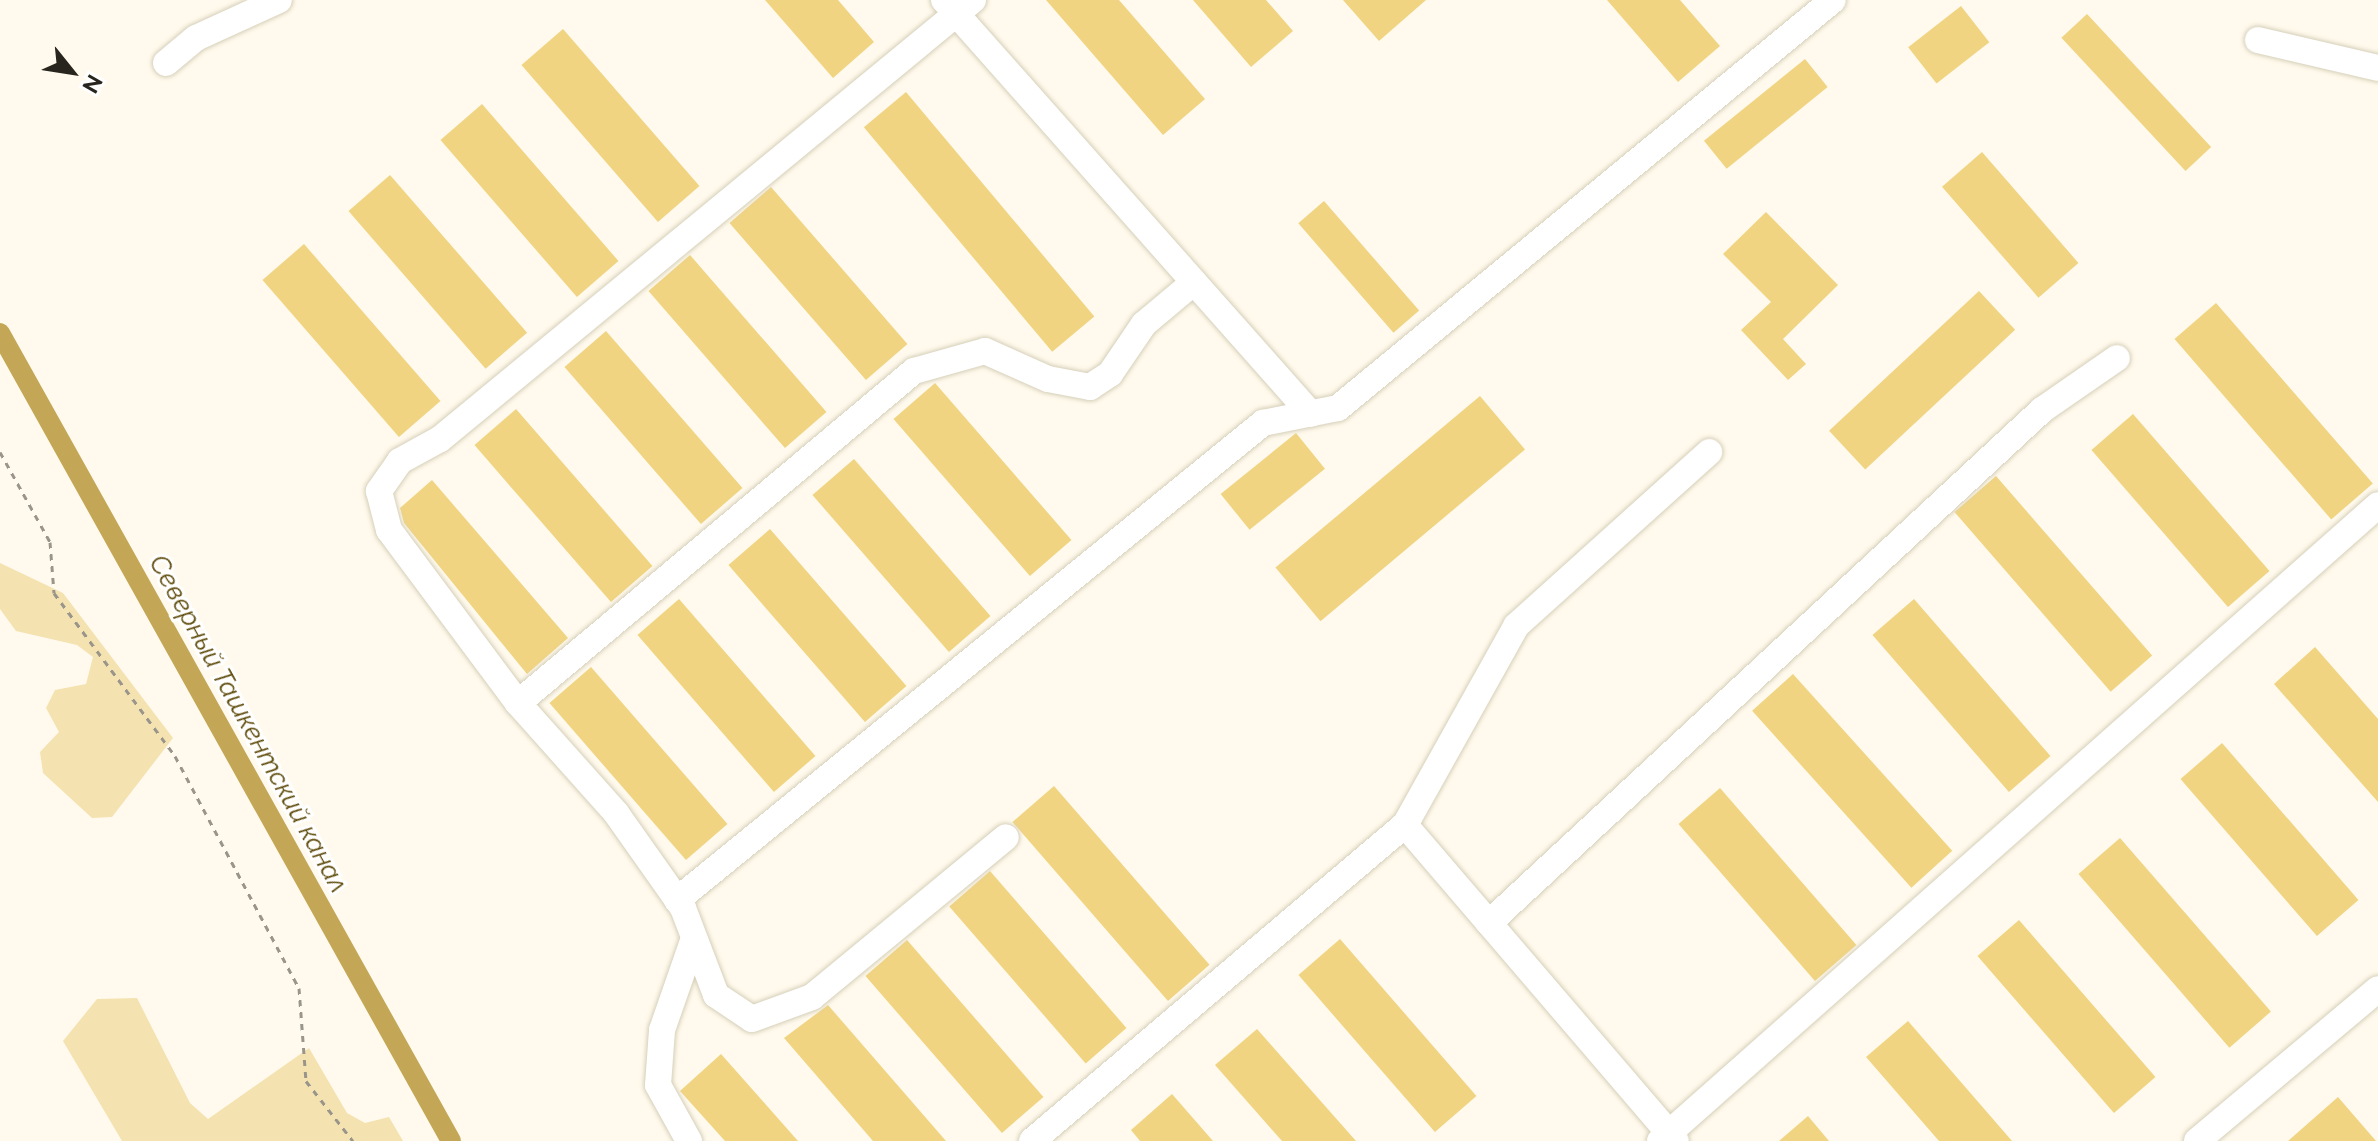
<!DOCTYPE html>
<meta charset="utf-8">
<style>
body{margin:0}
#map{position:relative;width:2378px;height:1141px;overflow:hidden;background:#fffaed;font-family:Raleway,sans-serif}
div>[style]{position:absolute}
.green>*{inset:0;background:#f4e2b0}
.canal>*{height:20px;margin:-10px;padding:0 10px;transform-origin:10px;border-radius:10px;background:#c3a756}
.building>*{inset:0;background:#f0d482;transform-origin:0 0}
.path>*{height:3px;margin-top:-1.5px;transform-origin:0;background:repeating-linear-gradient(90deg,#99958b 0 6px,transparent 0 12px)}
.roads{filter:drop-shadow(0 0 2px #d6cfb9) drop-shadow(0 0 2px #d6cfb9)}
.minor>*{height:26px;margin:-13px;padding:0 13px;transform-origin:13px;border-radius:13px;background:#fff}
span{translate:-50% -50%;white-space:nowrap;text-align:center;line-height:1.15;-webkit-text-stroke:6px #fff;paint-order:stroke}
.water-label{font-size:26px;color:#5f4c0b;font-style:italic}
.north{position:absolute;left:32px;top:32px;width:80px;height:80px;-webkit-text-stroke:6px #fff;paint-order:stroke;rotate:120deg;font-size:22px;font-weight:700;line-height:32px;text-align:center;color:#27251d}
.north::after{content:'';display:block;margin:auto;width:28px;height:36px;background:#27251d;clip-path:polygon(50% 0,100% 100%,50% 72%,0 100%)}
</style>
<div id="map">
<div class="green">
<div style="clip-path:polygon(0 563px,63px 593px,173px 738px,112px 817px,92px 818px,43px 773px,40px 752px,59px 732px,46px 708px,55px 690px,86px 684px,93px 657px,77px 645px,16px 631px,0 609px)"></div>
<div style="clip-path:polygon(137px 998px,190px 1103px,208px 1119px,309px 1048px,347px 1113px,365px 1123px,389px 1117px,403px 1141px,122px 1141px,63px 1041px,97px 999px)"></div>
</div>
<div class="canal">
<div style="left:0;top:333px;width:925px;rotate:60.83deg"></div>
</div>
<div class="building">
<div style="clip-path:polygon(765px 0,838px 0,874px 42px,833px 78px)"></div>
<div style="clip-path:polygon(1046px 0,1119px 0,1205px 99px,1163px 135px)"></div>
<div style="clip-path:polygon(1193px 0,1266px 0,1293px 31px,1251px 67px)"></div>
<div style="clip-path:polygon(1343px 0,1426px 0,1379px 41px)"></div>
<div style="clip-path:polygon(1607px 0,1680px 0,1720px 46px,1678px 82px)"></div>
<div style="left:1961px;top:6px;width:46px;height:67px;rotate:52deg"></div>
<div style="left:2087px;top:14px;width:182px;height:35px;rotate:47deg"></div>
<div style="left:563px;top:29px;width:208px;height:55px;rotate:49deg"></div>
<div style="left:1805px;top:59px;width:36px;height:130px;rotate:51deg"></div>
<div style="left:906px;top:92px;width:293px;height:55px;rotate:50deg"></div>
<div style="left:482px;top:104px;width:208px;height:55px;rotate:49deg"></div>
<div style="left:1982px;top:152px;width:147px;height:53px;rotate:49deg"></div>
<div style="left:390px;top:175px;width:209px;height:55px;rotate:49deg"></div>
<div style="left:771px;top:187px;width:208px;height:55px;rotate:49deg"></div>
<div style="left:1324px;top:201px;width:145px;height:34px;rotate:49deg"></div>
<div style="clip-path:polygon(1766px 212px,1838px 285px,1783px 339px,1806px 364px,1788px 380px,1741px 330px,1771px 302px,1723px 254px)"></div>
<div style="left:304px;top:244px;width:208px;height:55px;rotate:49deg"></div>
<div style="left:690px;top:255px;width:208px;height:55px;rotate:49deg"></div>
<div style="left:1979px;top:291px;width:53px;height:205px;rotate:47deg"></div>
<div style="left:2216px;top:303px;width:239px;height:55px;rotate:49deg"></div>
<div style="left:606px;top:331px;width:208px;height:55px;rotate:49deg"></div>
<div style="left:935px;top:383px;width:208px;height:55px;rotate:49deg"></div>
<div style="left:1480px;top:396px;width:70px;height:267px;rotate:50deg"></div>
<div style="left:516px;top:409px;width:208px;height:55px;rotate:49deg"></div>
<div style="left:2133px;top:414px;width:208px;height:55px;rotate:49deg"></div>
<div style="left:1296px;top:433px;width:46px;height:97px;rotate:51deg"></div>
<div style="left:854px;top:459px;width:208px;height:55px;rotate:49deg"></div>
<div style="left:1996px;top:476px;width:238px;height:55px;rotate:49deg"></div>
<div style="clip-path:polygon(432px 480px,568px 638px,527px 674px,404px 523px,400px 508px)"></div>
<div style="left:770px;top:529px;width:208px;height:55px;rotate:49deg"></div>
<div style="left:679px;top:599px;width:208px;height:55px;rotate:49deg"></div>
<div style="left:1914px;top:599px;width:208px;height:55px;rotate:49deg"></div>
<div style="clip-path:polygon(2315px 647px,2378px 719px,2378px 802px,2274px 684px)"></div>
<div style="left:591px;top:667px;width:208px;height:55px;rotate:49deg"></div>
<div style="left:1793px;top:674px;width:238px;height:55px;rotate:48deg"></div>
<div style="left:2222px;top:743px;width:208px;height:55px;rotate:49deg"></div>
<div style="left:1054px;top:786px;width:237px;height:55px;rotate:49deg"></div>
<div style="left:1720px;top:788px;width:208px;height:55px;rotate:49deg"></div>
<div style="left:2120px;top:838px;width:230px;height:55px;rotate:49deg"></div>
<div style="left:990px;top:871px;width:208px;height:54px;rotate:49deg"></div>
<div style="left:2019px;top:920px;width:208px;height:55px;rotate:49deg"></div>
<div style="left:1340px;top:939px;width:208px;height:55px;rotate:49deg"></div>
<div style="left:907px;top:940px;width:208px;height:55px;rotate:49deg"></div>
<div style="clip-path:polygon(828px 1005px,946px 1141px,873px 1141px,784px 1038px)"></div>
<div style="clip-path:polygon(1908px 1021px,2012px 1141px,1939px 1141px,1866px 1057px)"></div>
<div style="clip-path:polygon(1257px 1029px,1356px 1141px,1282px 1141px,1215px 1065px)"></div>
<div style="clip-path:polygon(721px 1054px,798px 1141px,725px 1141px,680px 1091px)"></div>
<div style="clip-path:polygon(1172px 1094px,1213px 1141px,1140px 1141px,1131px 1130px)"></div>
<div style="clip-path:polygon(2338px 1097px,2376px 1141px,2288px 1141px)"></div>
<div style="clip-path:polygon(1808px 1116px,1829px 1141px,1779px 1141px)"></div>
</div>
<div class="path">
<div style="left:0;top:452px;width:103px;rotate:60.9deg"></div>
<div style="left:50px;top:542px;width:51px;rotate:85.5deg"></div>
<div style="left:54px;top:593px;width:203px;rotate:53.4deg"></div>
<div style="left:175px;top:756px;width:263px;rotate:61.9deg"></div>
<div style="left:299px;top:988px;width:93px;rotate:85.7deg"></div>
<div style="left:306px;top:1081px;width:76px;rotate:51.9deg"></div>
</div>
<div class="roads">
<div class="minor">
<div style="left:944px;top:0;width:553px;rotate:48.44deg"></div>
<div style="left:973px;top:0;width:691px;rotate:140.52deg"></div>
<div style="left:440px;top:439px;width:46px;rotate:151.2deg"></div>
<div style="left:400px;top:461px;width:37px;rotate:125deg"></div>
<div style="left:379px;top:491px;width:40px;rotate:75.6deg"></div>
<div style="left:389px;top:530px;width:216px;rotate:53.3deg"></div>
<div style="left:518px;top:703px;width:147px;rotate:48.3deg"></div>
<div style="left:616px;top:813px;width:116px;rotate:54.8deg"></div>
<div style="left:683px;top:908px;width:93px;rotate:69.2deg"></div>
<div style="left:716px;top:995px;width:43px;rotate:33.7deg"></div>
<div style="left:752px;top:1019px;width:64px;rotate:-20.1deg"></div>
<div style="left:812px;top:997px;width:251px;rotate:-39.5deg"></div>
<div style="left:2258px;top:40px;width:123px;rotate:13.1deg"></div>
<div style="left:166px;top:63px;width:39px;rotate:-40deg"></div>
<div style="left:196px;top:38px;width:91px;rotate:-24.6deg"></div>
<div style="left:518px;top:703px;width:517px;rotate:-39.98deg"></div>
<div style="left:914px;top:371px;width:74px;rotate:-15.7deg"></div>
<div style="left:985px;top:351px;width:69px;rotate:24deg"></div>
<div style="left:1048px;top:379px;width:43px;rotate:10.8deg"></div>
<div style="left:1090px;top:387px;width:24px;rotate:-33deg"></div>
<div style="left:1110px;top:374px;width:60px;rotate:-55.8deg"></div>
<div style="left:1144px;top:324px;width:65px;rotate:-40deg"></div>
<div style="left:1405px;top:825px;width:416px;rotate:49.4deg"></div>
<div style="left:677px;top:900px;width:756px;rotate:-39.15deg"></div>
<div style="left:1263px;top:423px;width:76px;rotate:-11.3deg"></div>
<div style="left:1338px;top:408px;width:641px;rotate:-39.5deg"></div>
<div style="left:1489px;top:923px;width:754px;rotate:-42.85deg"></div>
<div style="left:2042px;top:410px;width:91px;rotate:-34.7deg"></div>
<div style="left:689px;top:1141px;width:64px;rotate:-119deg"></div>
<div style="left:658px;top:1085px;width:55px;rotate:-85.8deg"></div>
<div style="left:662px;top:1030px;width:97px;rotate:-70.8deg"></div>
<div style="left:1032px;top:1141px;width:489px;rotate:-40.3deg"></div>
<div style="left:1405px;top:825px;width:228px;rotate:-60.8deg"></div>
<div style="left:1516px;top:626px;width:260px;rotate:-42deg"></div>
<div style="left:1660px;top:1141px;width:959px;rotate:-41.53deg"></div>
<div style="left:2197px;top:1141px;width:236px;rotate:-40deg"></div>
</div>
</div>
<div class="water-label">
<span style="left:248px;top:724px;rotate:61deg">Северный Ташкентский канал</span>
</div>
<div class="north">N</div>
</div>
